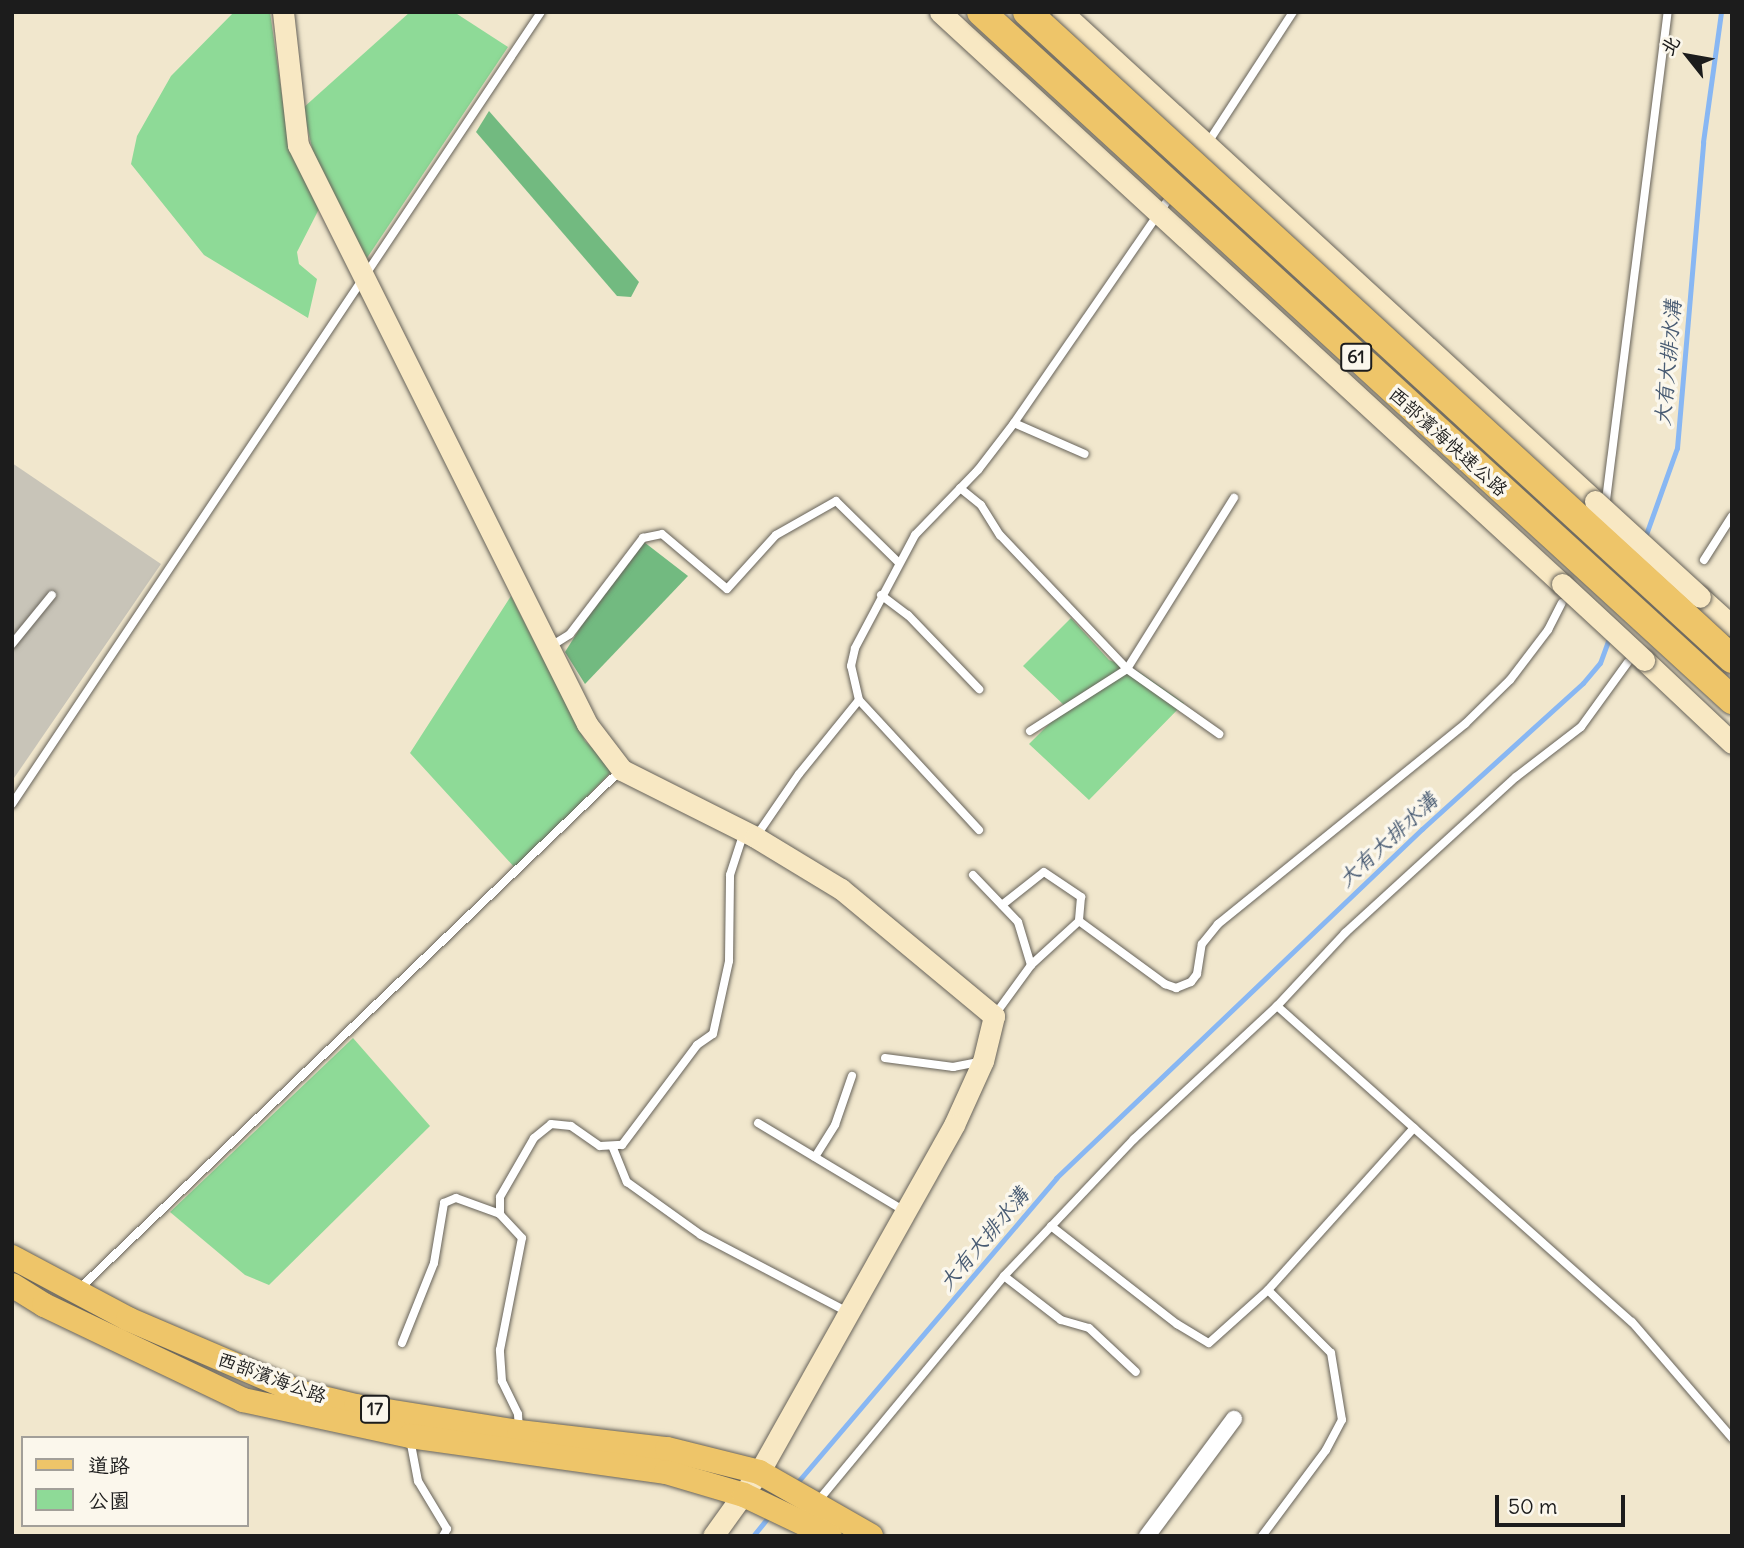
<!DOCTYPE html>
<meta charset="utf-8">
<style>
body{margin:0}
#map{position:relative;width:1744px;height:1548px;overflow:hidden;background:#f1e7cd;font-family:Delius,"LXGW WenKai TC",sans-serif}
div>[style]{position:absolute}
.industrial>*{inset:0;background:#c8c4b8}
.green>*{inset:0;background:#8eda97}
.forest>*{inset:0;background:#72ba80}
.stream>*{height:5px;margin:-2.5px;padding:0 2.5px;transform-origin:2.5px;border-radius:2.5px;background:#88b7f3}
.roads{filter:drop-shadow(0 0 2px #67635a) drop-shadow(0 0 2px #67635a)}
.lane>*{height:8px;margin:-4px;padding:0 4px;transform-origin:4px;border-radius:4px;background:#fff}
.street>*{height:16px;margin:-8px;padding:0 8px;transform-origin:8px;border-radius:8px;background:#fff}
.secondary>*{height:21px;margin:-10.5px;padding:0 10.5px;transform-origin:10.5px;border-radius:10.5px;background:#f8e8c3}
.primary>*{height:24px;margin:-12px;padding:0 12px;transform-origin:12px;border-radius:12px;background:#eec569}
.bridges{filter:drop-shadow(0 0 2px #67635a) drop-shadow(0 0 2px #67635a)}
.secondary-bridge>*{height:21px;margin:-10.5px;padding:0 10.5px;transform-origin:10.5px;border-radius:10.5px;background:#f8e8c3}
.highway-bridge>*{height:28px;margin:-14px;padding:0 14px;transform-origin:14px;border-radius:14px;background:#eec569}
span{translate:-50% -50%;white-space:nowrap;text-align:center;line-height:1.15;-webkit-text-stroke:7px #fbf7ec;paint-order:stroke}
.shield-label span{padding:2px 5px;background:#fbf7ec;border:2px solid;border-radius:5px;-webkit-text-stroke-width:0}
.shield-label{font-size:18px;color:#1c1c1c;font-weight:700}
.street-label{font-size:19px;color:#1c1c1c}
.water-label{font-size:21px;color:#475a72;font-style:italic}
.frame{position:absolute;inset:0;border:14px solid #1c1c1c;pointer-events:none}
.legend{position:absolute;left:21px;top:1436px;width:228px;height:91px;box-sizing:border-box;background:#fbf7ec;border:2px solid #a29f99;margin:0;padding:9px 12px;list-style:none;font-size:21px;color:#1c1c1c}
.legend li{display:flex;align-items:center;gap:14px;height:35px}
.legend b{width:35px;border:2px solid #a29f99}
.north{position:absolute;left:1653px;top:21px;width:70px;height:70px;-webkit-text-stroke:5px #fbf7ec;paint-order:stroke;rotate:301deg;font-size:19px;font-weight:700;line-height:28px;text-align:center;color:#1c1c1c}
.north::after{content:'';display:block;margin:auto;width:24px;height:32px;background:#1c1c1c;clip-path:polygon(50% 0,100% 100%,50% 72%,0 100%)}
.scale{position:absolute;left:1495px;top:1495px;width:130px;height:32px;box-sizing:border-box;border:4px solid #1c1c1c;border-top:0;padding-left:9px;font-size:21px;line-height:24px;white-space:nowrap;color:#1c1c1c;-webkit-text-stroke:5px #fbf7ec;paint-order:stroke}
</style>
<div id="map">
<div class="industrial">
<div style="clip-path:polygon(12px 463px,161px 564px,12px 781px)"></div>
</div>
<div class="green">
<div style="clip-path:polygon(234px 12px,270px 12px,289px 145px,319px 209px,297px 252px,299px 264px,317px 279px,308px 318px,204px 255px,131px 164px,137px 136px,171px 76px)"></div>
<div style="clip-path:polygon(410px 12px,454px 12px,508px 47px,367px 258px,315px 161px,303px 108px)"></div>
<div style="clip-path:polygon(511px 596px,585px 741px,614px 769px,516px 869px,410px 753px)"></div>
<div style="clip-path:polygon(1071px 618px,1109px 660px,1138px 671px,1184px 703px,1089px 800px,1029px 744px,1066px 707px,1023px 666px)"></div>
<div style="clip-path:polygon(353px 1038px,430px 1126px,269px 1285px,245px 1275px,170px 1212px)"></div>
</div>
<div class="forest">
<div style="clip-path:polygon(489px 111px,639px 282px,631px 297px,617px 296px,476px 132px)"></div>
<div style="clip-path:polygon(644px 542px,688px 576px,585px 684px,565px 652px,624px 558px)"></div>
</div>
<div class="stream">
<div style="left:1644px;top:540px;width:98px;rotate:-70.3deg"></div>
<div style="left:1677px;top:448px;width:307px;rotate:-85.1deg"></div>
<div style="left:1703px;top:142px;width:131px;rotate:-82.1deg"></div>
<div style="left:796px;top:1484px;width:402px;rotate:-49.6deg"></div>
<div style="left:1056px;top:1178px;width:506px;rotate:-43.64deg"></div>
<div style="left:1422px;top:829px;width:217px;rotate:-42.2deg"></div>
<div style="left:1583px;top:683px;width:26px;rotate:-50deg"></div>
<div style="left:1600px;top:663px;width:30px;rotate:-70deg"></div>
<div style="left:753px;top:1536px;width:27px;rotate:-51deg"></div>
</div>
<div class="roads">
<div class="lane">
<div style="left:1207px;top:144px;width:158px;rotate:-56.9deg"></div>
<div style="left:1014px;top:423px;width:77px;rotate:23.6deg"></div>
<div style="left:960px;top:488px;width:27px;rotate:39deg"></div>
<div style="left:981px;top:505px;width:36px;rotate:58deg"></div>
<div style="left:1000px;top:535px;width:185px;rotate:46.5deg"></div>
<div style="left:1127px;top:669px;width:113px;rotate:35.2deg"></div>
<div style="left:1606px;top:500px;width:492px;rotate:-82.8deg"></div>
<div style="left:1704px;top:560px;width:52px;rotate:-57.5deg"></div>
<div style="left:881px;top:595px;width:34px;rotate:37deg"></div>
<div style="left:908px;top:615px;width:103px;rotate:46.2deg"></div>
<div style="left:12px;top:644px;width:63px;rotate:-50.8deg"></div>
<div style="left:551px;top:646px;width:22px;rotate:-32deg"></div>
<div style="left:570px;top:634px;width:121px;rotate:-52.8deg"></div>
<div style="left:643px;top:538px;width:19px;rotate:-12deg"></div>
<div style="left:662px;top:534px;width:85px;rotate:40.2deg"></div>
<div style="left:727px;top:589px;width:73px;rotate:-47.8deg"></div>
<div style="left:776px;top:535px;width:69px;rotate:-29.5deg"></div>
<div style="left:836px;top:501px;width:87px;rotate:44.5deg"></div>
<div style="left:859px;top:700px;width:177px;rotate:47.3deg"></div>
<div style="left:1030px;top:731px;width:115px;rotate:-32.6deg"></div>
<div style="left:1127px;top:669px;width:202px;rotate:-58deg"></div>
<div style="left:12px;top:804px;width:952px;rotate:-56.26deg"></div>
<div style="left:757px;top:835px;width:74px;rotate:-55.5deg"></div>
<div style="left:799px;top:774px;width:95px;rotate:-51deg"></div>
<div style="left:859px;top:700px;width:35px;rotate:-103deg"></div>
<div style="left:851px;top:666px;width:18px;rotate:-77deg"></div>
<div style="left:855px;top:648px;width:128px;rotate:-62deg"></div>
<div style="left:915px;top:535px;width:91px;rotate:-45.9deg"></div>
<div style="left:978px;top:470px;width:59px;rotate:-52.5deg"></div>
<div style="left:1014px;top:423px;width:277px;rotate:-55.4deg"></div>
<div style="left:973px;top:875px;width:65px;rotate:46.2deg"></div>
<div style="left:1018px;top:922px;width:45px;rotate:73.2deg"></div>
<div style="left:1002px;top:905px;width:53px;rotate:-38.2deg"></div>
<div style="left:1044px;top:872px;width:45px;rotate:34deg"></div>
<div style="left:1081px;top:897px;width:24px;rotate:95deg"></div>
<div style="left:1277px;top:1006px;width:475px;rotate:41.7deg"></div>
<div style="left:1632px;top:1322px;width:153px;rotate:49.2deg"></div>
<div style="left:994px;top:1016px;width:63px;rotate:-54deg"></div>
<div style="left:1031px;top:965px;width:65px;rotate:-42.5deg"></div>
<div style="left:1079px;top:921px;width:107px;rotate:36.2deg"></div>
<div style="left:1165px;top:984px;width:12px;rotate:20deg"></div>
<div style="left:1176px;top:988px;width:16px;rotate:-22deg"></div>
<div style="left:1191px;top:982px;width:10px;rotate:-53deg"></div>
<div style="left:1197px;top:974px;width:30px;rotate:-81deg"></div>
<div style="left:1202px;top:944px;width:26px;rotate:-51deg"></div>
<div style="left:1218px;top:924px;width:318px;rotate:-39deg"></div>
<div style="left:1465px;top:724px;width:63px;rotate:-44.4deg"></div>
<div style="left:1510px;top:680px;width:63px;rotate:-52.8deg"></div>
<div style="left:1548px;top:630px;width:30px;rotate:-63deg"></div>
<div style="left:885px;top:1058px;width:69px;rotate:7.5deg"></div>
<div style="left:953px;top:1067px;width:26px;rotate:-11deg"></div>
<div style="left:758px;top:1123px;width:169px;rotate:31deg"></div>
<div style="left:613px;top:1148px;width:37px;rotate:68deg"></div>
<div style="left:627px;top:1182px;width:91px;rotate:35.6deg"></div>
<div style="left:701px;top:1235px;width:164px;rotate:27.7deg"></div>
<div style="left:815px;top:1157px;width:38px;rotate:-58deg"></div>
<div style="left:835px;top:1125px;width:52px;rotate:-70.9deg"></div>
<div style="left:1051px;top:1226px;width:160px;rotate:37.9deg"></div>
<div style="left:1177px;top:1324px;width:37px;rotate:31deg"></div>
<div style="left:1209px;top:1343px;width:79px;rotate:-41.9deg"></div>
<div style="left:1268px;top:1290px;width:218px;rotate:-48deg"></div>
<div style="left:1004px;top:1276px;width:72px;rotate:37.7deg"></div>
<div style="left:1061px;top:1320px;width:29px;rotate:16deg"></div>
<div style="left:1089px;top:1328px;width:64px;rotate:43.1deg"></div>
<div style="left:78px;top:1290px;width:750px;rotate:-43.76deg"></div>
<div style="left:402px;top:1343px;width:86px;rotate:-68.2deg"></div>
<div style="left:434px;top:1263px;width:61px;rotate:-80.5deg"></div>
<div style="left:444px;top:1203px;width:13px;rotate:-23deg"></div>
<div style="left:456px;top:1198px;width:47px;rotate:20deg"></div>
<div style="left:519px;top:1429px;width:15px;rotate:-94deg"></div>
<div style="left:518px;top:1414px;width:37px;rotate:-116deg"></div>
<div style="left:502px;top:1381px;width:31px;rotate:-94deg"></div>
<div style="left:500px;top:1350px;width:114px;rotate:-78.9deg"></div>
<div style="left:522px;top:1238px;width:33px;rotate:-133deg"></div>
<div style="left:500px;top:1214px;width:17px;rotate:-90deg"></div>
<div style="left:500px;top:1197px;width:68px;rotate:-60deg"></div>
<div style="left:534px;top:1138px;width:22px;rotate:-39deg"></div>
<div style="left:551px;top:1124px;width:20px;rotate:6deg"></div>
<div style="left:571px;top:1126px;width:35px;rotate:35deg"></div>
<div style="left:600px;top:1146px;width:22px;rotate:-3deg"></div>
<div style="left:622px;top:1145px;width:125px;rotate:-53.1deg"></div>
<div style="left:697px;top:1045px;width:19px;rotate:-35deg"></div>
<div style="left:713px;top:1034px;width:75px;rotate:-77.6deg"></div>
<div style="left:729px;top:961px;width:86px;rotate:-89.3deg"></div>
<div style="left:730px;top:875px;width:45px;rotate:-72deg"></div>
<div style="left:410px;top:1439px;width:43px;rotate:79.2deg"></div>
<div style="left:418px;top:1481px;width:56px;rotate:58.9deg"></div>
<div style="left:447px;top:1529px;width:8px;rotate:120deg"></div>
<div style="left:818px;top:1501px;width:292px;rotate:-50.4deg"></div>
<div style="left:1004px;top:1276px;width:189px;rotate:-46.5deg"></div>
<div style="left:1134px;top:1139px;width:195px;rotate:-42.9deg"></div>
<div style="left:1277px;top:1006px;width:100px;rotate:-47deg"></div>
<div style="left:1345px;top:933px;width:231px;rotate:-42.4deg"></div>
<div style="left:1516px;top:777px;width:82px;rotate:-37.6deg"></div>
<div style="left:1581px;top:727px;width:80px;rotate:-54.1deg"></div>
<div style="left:1262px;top:1536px;width:107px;rotate:-53.3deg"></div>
<div style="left:1326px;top:1450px;width:34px;rotate:-62deg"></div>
<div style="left:1342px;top:1420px;width:68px;rotate:-99.3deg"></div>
<div style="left:1331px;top:1353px;width:89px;rotate:-135deg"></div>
</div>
<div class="street">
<div style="left:1147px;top:1536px;width:146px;rotate:-53.4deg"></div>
</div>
<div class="secondary">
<div style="left:283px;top:12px;width:134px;rotate:83.6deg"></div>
<div style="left:298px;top:145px;width:647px;rotate:63.47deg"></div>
<div style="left:587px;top:724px;width:58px;rotate:52.7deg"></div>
<div style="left:622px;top:770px;width:149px;rotate:26.7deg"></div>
<div style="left:755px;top:837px;width:100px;rotate:31.2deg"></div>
<div style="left:841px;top:889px;width:199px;rotate:39.7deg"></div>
<div style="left:994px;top:1016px;width:46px;rotate:103.7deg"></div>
<div style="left:983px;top:1061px;width:70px;rotate:114.4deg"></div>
<div style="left:954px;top:1125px;width:398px;rotate:119.3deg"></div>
<div style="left:759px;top:1472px;width:79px;rotate:125.7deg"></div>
<div style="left:940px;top:12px;width:845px;rotate:42.6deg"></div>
<div style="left:1062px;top:12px;width:723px;rotate:42.53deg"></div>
<div style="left:1700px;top:597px;width:43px;rotate:42.2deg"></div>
<div style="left:1644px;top:660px;width:121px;rotate:43.3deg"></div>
</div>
<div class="primary">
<div style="left:12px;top:1257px;width:132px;rotate:28.1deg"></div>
<div style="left:128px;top:1319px;width:185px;rotate:23.2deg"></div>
<div style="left:298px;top:1392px;width:60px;rotate:13.6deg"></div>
<div style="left:356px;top:1406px;width:165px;rotate:9.1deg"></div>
<div style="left:519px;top:1432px;width:149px;rotate:6.6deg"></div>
<div style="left:667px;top:1449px;width:95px;rotate:14deg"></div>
<div style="left:759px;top:1472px;width:129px;rotate:29.7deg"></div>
<div style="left:12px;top:1285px;width:38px;rotate:32deg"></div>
<div style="left:44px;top:1305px;width:221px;rotate:25.5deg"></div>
<div style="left:243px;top:1400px;width:171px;rotate:12.2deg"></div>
<div style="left:410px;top:1436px;width:259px;rotate:8deg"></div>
<div style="left:666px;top:1472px;width:81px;rotate:16.4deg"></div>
<div style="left:744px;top:1495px;width:95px;rotate:25.5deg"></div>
</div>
</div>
<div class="bridges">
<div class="secondary-bridge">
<div style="left:1595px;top:501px;width:142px;rotate:42.4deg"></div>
<div style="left:1562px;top:584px;width:112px;rotate:42.8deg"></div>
</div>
<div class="highway-bridge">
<div style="left:981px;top:12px;width:1019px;rotate:42.49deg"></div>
<div style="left:1027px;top:12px;width:957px;rotate:42.54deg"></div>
</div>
</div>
<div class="shield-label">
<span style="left:1356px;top:357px">61</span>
<span style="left:375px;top:1409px">17</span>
</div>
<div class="street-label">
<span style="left:1448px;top:442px;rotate:42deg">西部濱海快速公路</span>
<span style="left:272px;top:1378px;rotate:20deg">西部濱海公路</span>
</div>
<div class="water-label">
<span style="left:1668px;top:363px;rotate:-85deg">大有大排水溝</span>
<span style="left:1388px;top:840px;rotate:-43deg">大有大排水溝</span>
<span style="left:984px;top:1239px;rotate:-50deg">大有大排水溝</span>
</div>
<div class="frame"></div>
<ul class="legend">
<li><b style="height:9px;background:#eec569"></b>道路</li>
<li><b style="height:19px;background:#8eda97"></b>公園</li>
</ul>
<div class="north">北</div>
<div class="scale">50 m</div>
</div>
